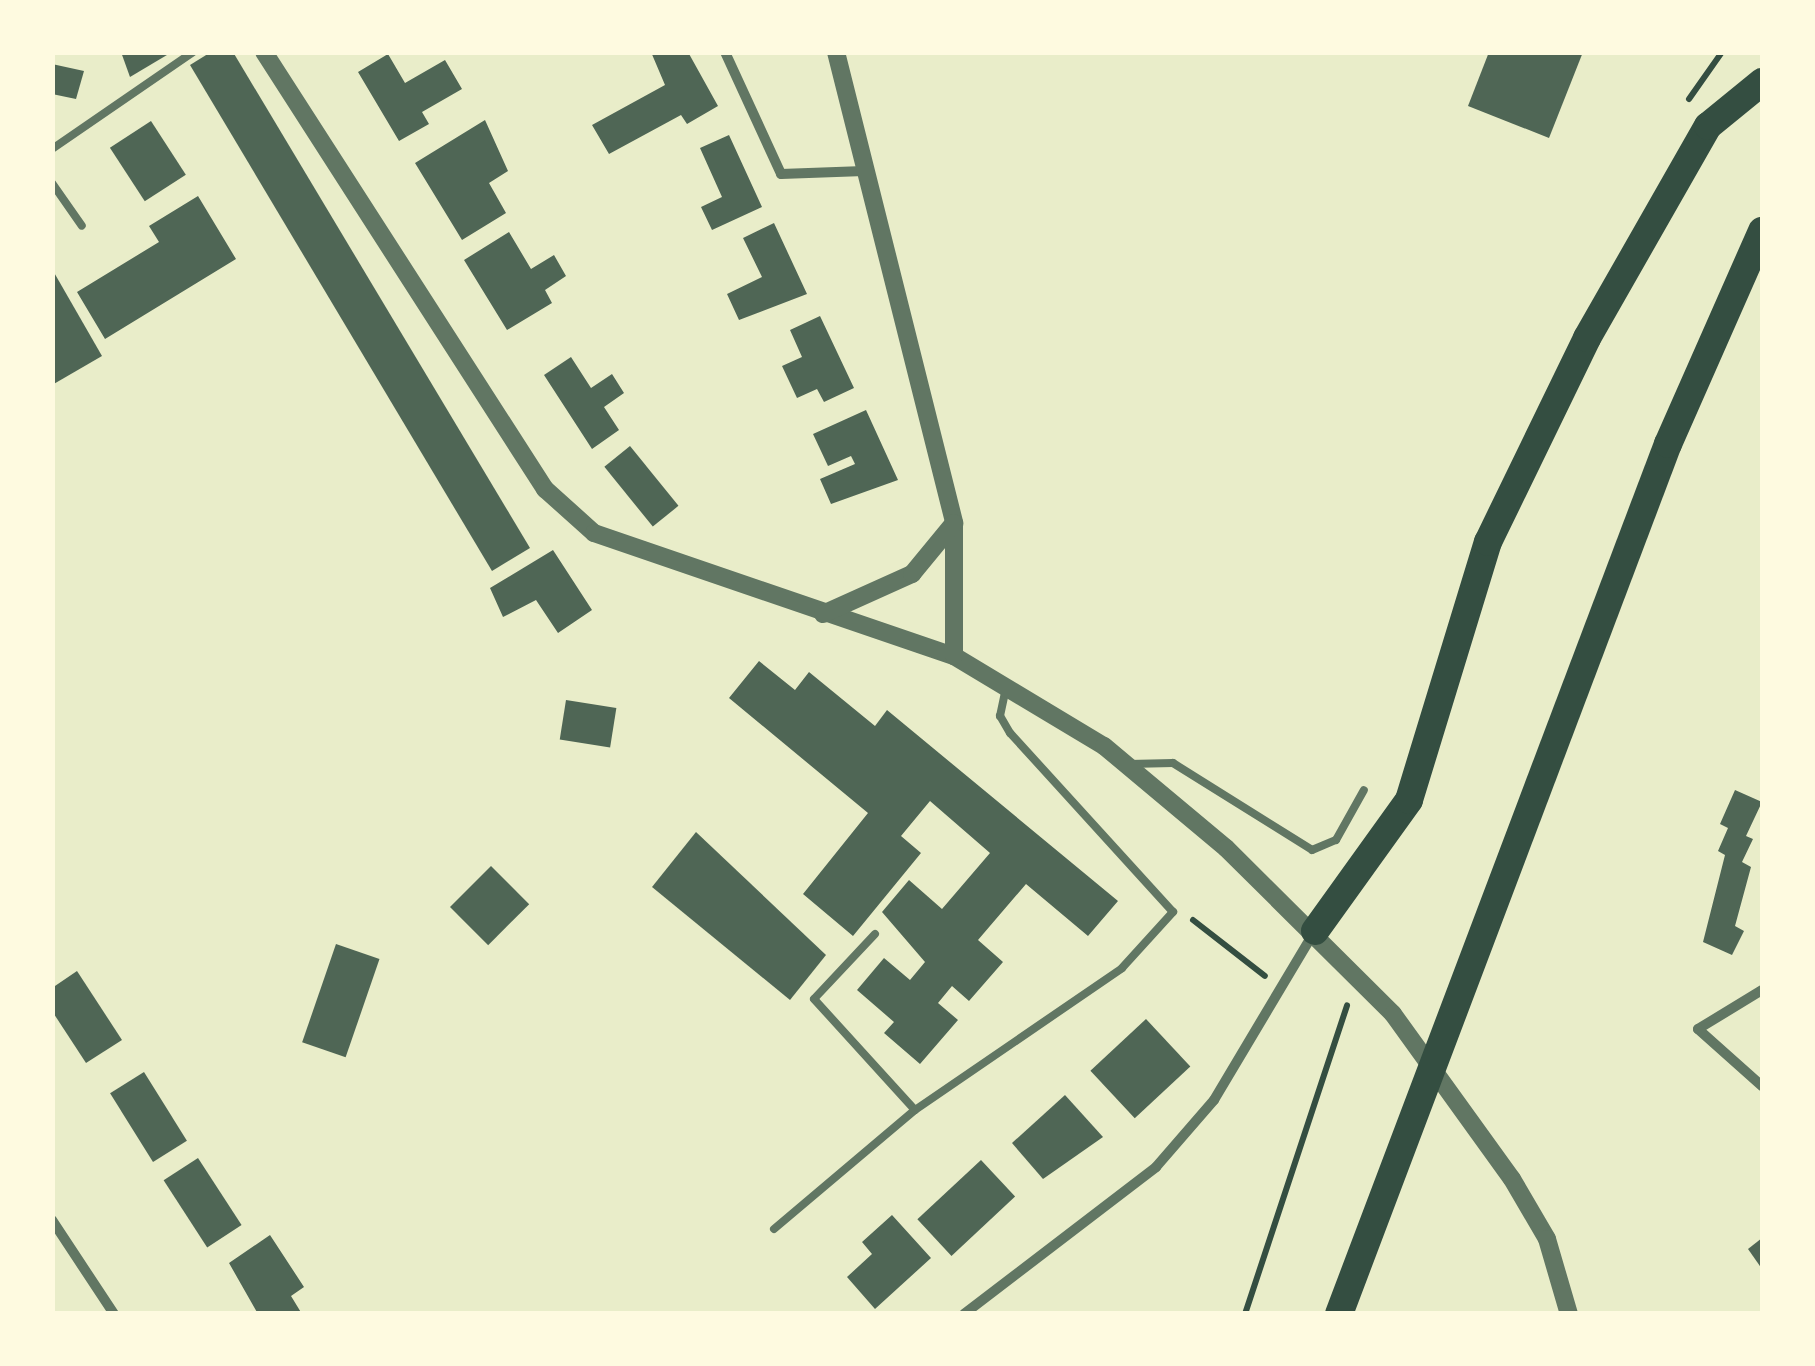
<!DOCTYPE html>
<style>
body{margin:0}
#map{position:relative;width:1815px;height:1366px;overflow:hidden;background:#e9edc9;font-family:"Source Sans 3",sans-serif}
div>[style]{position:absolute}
.building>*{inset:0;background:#4f6655;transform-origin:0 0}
.path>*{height:6px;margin:-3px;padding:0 3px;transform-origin:3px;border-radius:3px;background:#344e41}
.service>*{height:8px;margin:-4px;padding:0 4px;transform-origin:4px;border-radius:4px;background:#617663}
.minor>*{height:10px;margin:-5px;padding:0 5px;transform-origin:5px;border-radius:5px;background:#617663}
.tertiary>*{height:18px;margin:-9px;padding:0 9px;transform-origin:9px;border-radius:9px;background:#617663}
.trunk>*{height:28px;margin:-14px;padding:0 14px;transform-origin:14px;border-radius:14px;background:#344e41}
span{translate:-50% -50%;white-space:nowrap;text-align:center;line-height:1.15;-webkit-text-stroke:8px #fefae0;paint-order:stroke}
.frame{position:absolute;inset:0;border:55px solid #fefae0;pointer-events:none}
</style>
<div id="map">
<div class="building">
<div style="clip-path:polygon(121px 52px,172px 52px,130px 77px)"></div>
<div style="clip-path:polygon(211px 52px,233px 52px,530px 548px,492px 571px,190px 65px)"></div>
<div style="clip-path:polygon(651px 52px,688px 52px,718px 106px,687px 124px,681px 115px,609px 154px,592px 125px,665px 85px)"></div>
<div style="clip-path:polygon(1489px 52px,1583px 52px,1549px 138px,1468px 106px)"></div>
<div style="clip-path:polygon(388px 54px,405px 83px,445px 60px,462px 89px,422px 112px,429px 124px,399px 141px,358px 72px)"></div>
<div style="clip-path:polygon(52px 64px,84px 71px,76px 99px,52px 94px)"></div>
<div style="clip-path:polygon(485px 120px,508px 171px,489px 183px,506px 213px,462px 240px,415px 163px)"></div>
<div style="left:151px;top:121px;width:64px;height:49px;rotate:57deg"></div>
<div style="clip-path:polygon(729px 135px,762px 207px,712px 230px,701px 207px,722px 197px,700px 148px)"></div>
<div style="clip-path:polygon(198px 196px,236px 259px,105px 339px,77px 292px,159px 242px,149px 226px)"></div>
<div style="clip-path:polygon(774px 223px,807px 294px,739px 320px,727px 294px,762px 277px,743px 238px)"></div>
<div style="clip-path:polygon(509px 232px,531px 269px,554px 255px,566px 276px,545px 290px,552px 303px,507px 330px,464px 260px)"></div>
<div style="clip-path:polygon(52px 269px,102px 356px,52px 385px)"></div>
<div style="clip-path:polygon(820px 316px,854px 388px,824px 402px,817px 389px,797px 398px,782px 366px,802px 357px,790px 330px)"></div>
<div style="clip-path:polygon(571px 357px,591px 388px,612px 374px,624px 393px,604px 407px,619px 430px,592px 449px,544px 375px)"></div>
<div style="clip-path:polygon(866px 410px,898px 480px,831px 504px,820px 479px,855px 464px,851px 456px,828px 466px,813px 434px)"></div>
<div style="left:630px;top:446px;width:77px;height:33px;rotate:51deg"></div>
<div style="clip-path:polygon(553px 550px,592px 610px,558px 633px,536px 600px,503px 617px,490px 588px)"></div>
<div style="clip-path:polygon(759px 661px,795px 690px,809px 672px,875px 726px,887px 710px,1118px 901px,1088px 936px,1026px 884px,978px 940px,1003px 962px,969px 1001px,952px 986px,938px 1003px,958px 1020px,920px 1064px,884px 1033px,894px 1022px,857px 990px,884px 958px,910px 980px,925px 962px,882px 912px,909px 880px,942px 909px,990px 853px,930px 801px,901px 836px,921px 853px,853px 936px,803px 894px,868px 813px,729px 698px)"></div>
<div style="left:566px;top:700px;width:51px;height:40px;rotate:9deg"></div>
<div style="clip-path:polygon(1735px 790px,1762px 802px,1746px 836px,1753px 839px,1742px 862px,1751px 867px,1735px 926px,1744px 931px,1732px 955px,1703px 942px,1725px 855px,1718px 851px,1728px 828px,1720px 824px)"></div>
<div style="clip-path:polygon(696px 832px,826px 955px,790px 1000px,652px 887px)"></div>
<div style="left:491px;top:866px;width:54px;height:58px;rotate:45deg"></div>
<div style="left:336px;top:944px;width:46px;height:104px;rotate:19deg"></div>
<div style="clip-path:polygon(77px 971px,122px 1040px,86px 1063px,52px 1011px,52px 988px)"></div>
<div style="left:1146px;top:1019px;width:65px;height:76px;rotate:47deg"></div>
<div style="left:144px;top:1072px;width:81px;height:40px;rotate:58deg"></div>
<div style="clip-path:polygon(1065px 1095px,1103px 1137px,1043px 1179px,1012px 1143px)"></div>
<div style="left:198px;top:1158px;width:80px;height:41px;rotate:57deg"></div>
<div style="left:981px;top:1160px;width:50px;height:87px;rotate:47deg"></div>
<div style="clip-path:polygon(892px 1215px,931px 1258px,875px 1309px,847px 1277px,872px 1254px,862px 1242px)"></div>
<div style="clip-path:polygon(270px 1235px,304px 1287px,291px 1296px,302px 1314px,258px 1314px,229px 1263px)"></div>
<div style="clip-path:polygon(1762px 1238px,1762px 1269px,1748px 1249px)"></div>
</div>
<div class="path">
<div style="left:1689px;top:99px;width:57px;rotate:-54.9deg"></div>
<div style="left:1193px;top:920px;width:91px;rotate:37.9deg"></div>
<div style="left:1245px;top:1314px;width:325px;rotate:-71.7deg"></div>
</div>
<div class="service">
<div style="left:52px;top:149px;width:171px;rotate:-34.5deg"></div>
<div style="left:52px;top:183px;width:52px;rotate:55.1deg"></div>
<div style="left:1129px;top:764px;width:44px;rotate:-1.3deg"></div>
<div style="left:1173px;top:763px;width:164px;rotate:32deg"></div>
<div style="left:1312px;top:850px;width:26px;rotate:-23deg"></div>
<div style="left:1336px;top:840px;width:57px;rotate:-60.8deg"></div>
<div style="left:875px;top:934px;width:89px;rotate:133.2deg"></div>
<div style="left:814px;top:999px;width:150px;rotate:47.7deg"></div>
<div style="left:774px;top:1229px;width:185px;rotate:-40.2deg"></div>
<div style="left:915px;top:1110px;width:251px;rotate:-34.4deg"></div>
<div style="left:1122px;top:968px;width:76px;rotate:-47.7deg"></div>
<div style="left:1173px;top:912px;width:242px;rotate:-132.3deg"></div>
<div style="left:1010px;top:733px;width:20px;rotate:-120deg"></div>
<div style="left:1000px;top:716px;width:29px;rotate:-78deg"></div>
</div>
<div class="minor">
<div style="left:725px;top:52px;width:134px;rotate:65.3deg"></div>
<div style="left:781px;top:174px;width:83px;rotate:-2.1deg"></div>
<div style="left:1762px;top:990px;width:75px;rotate:148.6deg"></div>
<div style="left:1698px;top:1029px;width:86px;rotate:41.7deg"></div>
<div style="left:52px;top:1220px;width:113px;rotate:56.6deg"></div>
<div style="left:964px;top:1314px;width:242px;rotate:-37.4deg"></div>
<div style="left:1156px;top:1167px;width:89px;rotate:-49.1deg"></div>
<div style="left:1214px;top:1100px;width:193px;rotate:-59.2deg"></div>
</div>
<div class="tertiary">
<div style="left:264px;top:52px;width:520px;rotate:57.26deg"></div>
<div style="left:545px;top:489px;width:66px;rotate:41.9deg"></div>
<div style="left:594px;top:533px;width:380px;rotate:18.9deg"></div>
<div style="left:954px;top:656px;width:175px;rotate:31deg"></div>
<div style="left:1104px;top:746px;width:159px;rotate:39.9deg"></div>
<div style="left:1226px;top:848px;width:235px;rotate:44.8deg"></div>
<div style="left:1393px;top:1014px;width:203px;rotate:54.2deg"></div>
<div style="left:1512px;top:1179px;width:69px;rotate:59.7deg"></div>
<div style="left:1547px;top:1239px;width:78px;rotate:73.7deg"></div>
<div style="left:836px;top:52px;width:486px;rotate:75.9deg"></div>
<div style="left:954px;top:523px;width:133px;rotate:90deg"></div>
<div style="left:823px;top:614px;width:98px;rotate:-24.2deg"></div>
<div style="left:912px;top:574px;width:66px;rotate:-50.5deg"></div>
</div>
<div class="trunk">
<div style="left:1315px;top:931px;width:161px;rotate:-54.3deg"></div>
<div style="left:1409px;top:800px;width:270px;rotate:-73deg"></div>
<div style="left:1488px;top:542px;width:227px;rotate:-64.1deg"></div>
<div style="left:1587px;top:338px;width:244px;rotate:-60.3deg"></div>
<div style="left:1708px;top:126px;width:70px;rotate:-39.2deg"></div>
<div style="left:1339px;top:1314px;width:930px;rotate:-69.29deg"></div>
<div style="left:1668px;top:444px;width:233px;rotate:-66.2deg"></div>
</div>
<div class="frame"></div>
</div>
